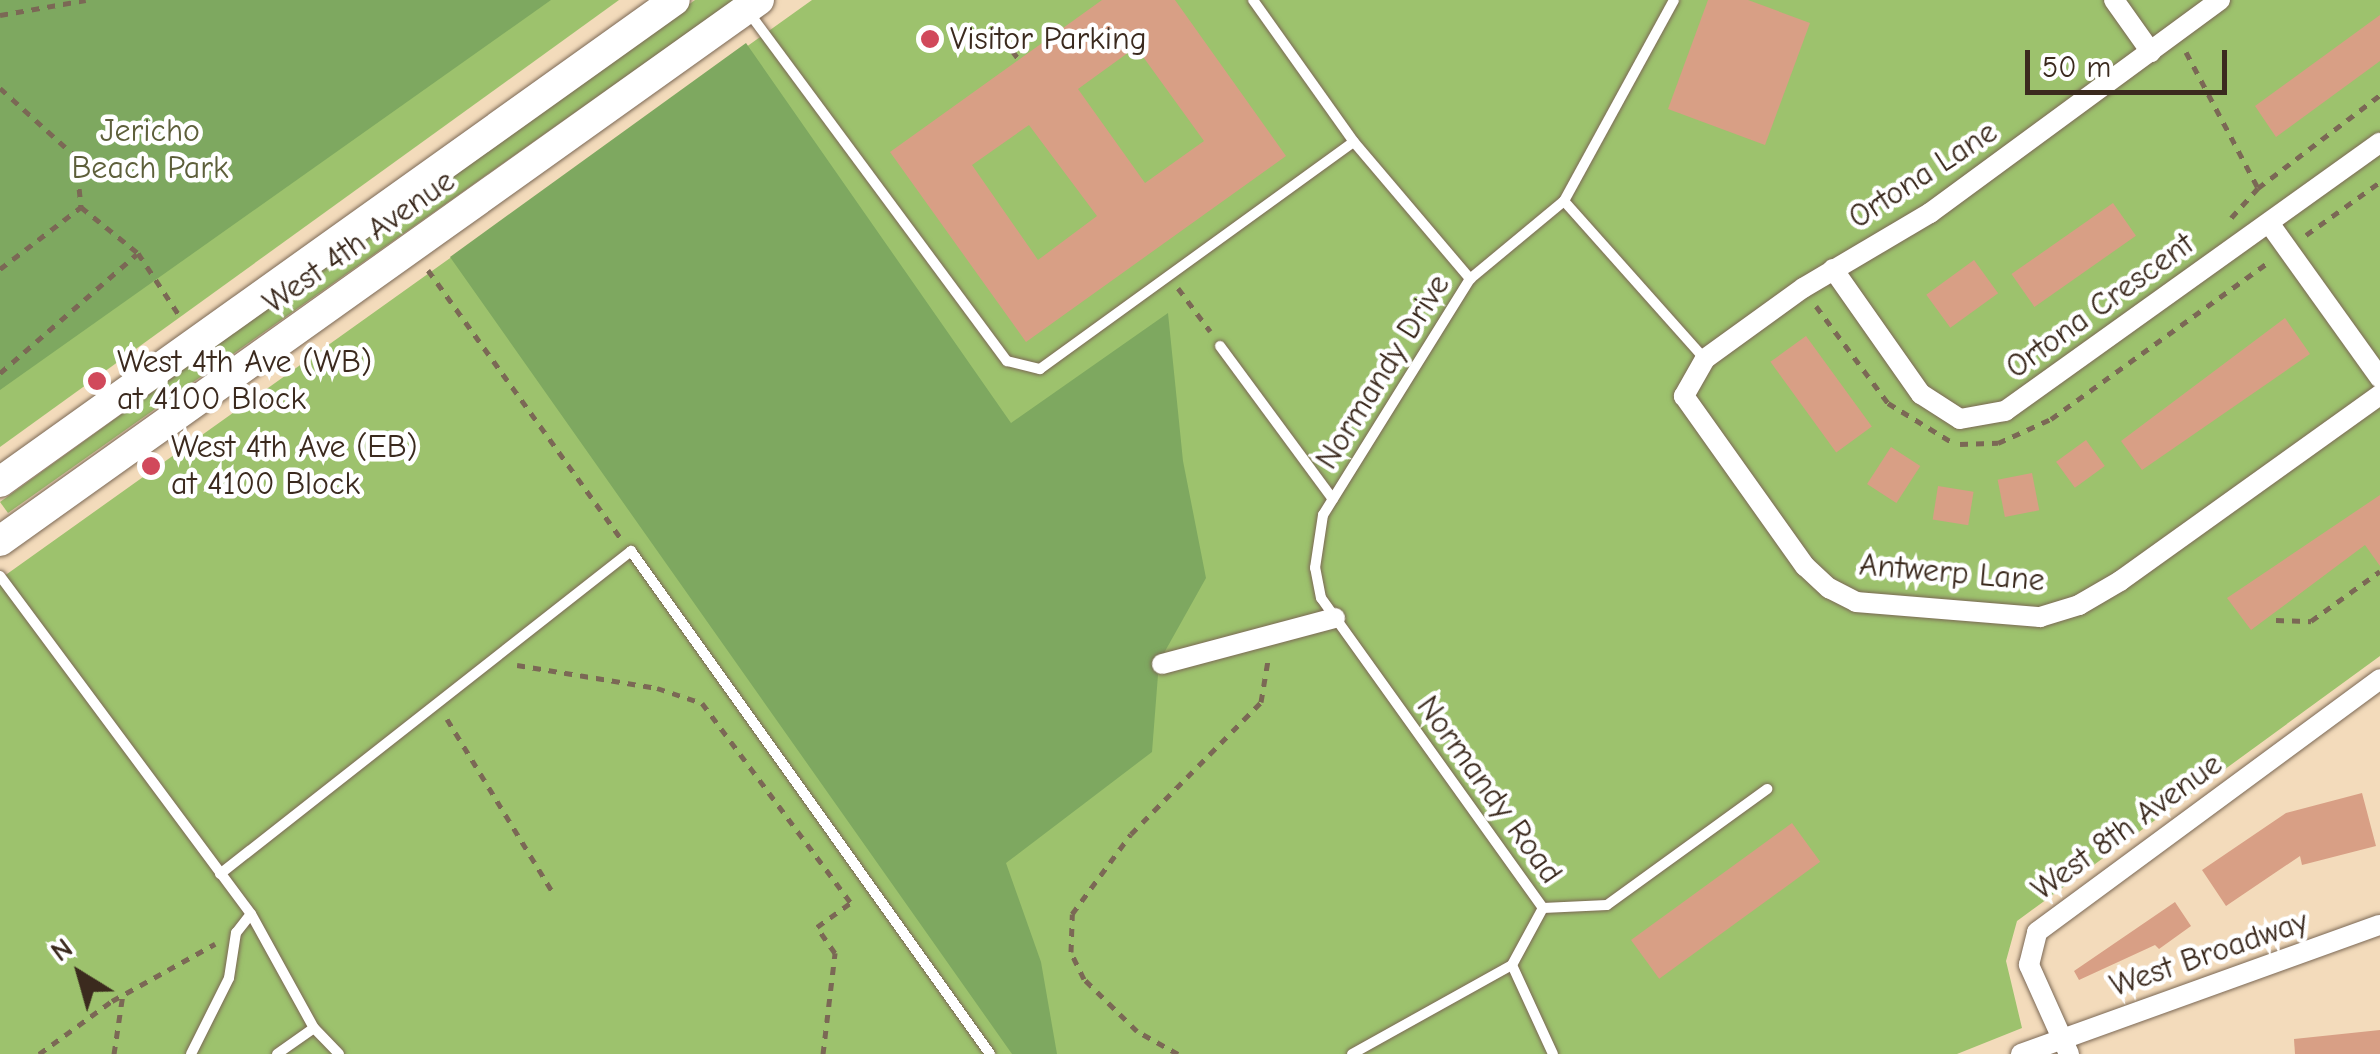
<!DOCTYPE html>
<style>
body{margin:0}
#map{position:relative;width:2380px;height:1054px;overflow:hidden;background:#f3dbbb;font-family:"Comic Neue",sans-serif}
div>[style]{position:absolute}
.green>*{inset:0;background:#9dc26d}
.forest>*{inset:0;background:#7ea860}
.building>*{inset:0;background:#d89f85;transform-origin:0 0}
.path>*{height:5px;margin-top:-2.5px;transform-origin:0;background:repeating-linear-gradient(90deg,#7b6855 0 8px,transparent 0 16px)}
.roads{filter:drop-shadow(0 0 2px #7b6855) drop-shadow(0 0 2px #7b6855)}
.service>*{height:10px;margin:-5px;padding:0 5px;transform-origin:5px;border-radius:5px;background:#fff}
.minor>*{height:20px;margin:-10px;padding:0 10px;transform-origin:10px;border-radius:10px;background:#fff}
.secondary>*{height:30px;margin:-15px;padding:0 15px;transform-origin:15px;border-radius:15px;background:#fff}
.dots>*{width:28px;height:28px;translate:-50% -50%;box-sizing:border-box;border:5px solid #fff;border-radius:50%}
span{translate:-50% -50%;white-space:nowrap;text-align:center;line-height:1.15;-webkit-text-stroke:9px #fff;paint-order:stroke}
.poi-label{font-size:32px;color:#3b2a1e}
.left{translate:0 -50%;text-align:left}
.park-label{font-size:32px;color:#5d5f3a}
.street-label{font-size:32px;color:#3b2a1e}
.north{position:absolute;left:30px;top:924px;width:100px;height:100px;-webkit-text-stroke:8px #fff;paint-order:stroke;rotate:323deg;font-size:28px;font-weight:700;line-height:40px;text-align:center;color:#3b2a1e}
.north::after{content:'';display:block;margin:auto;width:35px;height:45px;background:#3b2a1e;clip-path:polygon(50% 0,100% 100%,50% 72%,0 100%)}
.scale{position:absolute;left:2025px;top:50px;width:202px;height:45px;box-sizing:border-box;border:5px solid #3b2a1e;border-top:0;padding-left:12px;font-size:30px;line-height:35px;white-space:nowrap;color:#3b2a1e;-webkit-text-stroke:8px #fff;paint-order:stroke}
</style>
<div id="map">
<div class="green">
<div style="clip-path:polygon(0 0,619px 0,0 447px)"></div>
<div style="clip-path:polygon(695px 0,734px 0,8px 513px,0 502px)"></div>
<div style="clip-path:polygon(812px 0,2380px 0,2380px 656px,2017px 921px,2006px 961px,2022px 1028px,1957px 1054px,0 1054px,0 579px)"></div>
</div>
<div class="forest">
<div style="clip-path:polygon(0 0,551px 0,0 390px)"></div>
<div style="clip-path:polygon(746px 43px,1011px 423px,1168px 313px,1183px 461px,1206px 578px,1159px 662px,1152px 752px,1006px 863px,1041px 962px,1057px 1054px,1012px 1054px,450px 257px)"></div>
</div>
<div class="building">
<div style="clip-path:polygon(evenodd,1102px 0,1175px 0,1286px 156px,1026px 342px,890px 152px,1102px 0,1136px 47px,1204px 141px,1145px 183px,1078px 89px,1136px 47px,1102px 0,1029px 125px,1097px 216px,1038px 260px,972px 165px,1029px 125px)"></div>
<div style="clip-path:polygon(1708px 0,1748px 0,1810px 23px,1765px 145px,1668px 109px)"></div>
<div style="clip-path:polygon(2380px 15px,2380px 61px,2276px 137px,2255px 106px)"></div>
<div style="left:2113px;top:203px;width:40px;height:124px;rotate:55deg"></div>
<div style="left:1974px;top:260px;width:41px;height:59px;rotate:54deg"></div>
<div style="clip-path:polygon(2285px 318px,2310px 354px,2142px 470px,2121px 441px)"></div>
<div style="left:1806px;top:336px;width:112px;height:44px;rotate:54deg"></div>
<div style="left:2086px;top:440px;width:32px;height:37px;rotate:54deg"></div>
<div style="left:1891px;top:447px;width:35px;height:44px;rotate:33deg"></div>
<div style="left:2032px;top:473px;width:38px;height:35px;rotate:79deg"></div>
<div style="left:1938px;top:486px;width:36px;height:34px;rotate:9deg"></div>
<div style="clip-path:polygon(2380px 495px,2380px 566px,2365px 545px,2251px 630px,2227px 598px)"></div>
<div style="clip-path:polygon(2362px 793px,2376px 846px,2302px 865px,2300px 856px,2226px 906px,2202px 870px,2286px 813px)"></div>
<div style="left:1792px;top:823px;width:48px;height:199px;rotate:54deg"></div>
<div style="clip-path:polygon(2175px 902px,2191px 926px,2159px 949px,2155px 945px,2079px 980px,2074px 971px)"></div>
<div style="clip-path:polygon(2380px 1030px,2380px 1054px,2295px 1054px,2294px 1039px)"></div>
</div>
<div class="path">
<div style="left:0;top:15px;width:87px;rotate:-9.9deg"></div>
<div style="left:993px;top:25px;width:45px;rotate:53.1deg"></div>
<div style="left:2186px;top:52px;width:154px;rotate:62.1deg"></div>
<div style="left:2258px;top:188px;width:40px;rotate:132deg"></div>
<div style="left:0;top:88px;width:103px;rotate:42.2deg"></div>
<div style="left:76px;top:157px;width:50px;rotate:84.3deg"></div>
<div style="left:2258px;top:188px;width:153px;rotate:-37.3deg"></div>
<div style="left:2306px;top:235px;width:91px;rotate:-35.6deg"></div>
<div style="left:0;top:269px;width:102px;rotate:-37.4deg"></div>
<div style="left:81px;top:207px;width:73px;rotate:38.9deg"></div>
<div style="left:138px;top:253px;width:78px;rotate:56.5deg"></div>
<div style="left:428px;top:270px;width:329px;rotate:54.3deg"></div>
<div style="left:1178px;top:288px;width:54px;rotate:53.3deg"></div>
<div style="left:1816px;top:306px;width:121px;rotate:53.4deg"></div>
<div style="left:1888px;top:403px;width:73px;rotate:31.5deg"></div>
<div style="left:0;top:373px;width:181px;rotate:-41deg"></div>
<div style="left:1960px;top:444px;width:38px;rotate:-2deg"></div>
<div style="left:1998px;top:443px;width:58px;rotate:-24.4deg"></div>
<div style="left:2051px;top:419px;width:269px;rotate:-35.8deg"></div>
<div style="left:2276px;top:620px;width:35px;rotate:2deg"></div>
<div style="left:2311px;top:621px;width:85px;rotate:-35.9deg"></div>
<div style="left:517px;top:665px;width:142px;rotate:9.3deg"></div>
<div style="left:657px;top:688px;width:47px;rotate:18.4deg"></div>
<div style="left:702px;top:703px;width:249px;rotate:53.3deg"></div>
<div style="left:447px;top:719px;width:207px;rotate:58.6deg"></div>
<div style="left:39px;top:1054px;width:90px;rotate:-36deg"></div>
<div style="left:112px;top:1001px;width:118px;rotate:-29deg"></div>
<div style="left:114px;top:1054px;width:61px;rotate:-81.5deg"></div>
<div style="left:823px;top:1054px;width:102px;rotate:-83.2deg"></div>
<div style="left:835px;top:953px;width:32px;rotate:-125deg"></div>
<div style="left:817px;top:927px;width:44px;rotate:-35.8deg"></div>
<div style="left:1178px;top:1054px;width:47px;rotate:-150.7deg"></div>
<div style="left:1137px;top:1031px;width:74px;rotate:-135.5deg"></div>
<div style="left:1084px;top:979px;width:30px;rotate:-116deg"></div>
<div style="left:1071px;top:952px;width:38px;rotate:-88deg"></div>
<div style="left:1072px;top:914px;width:99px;rotate:-53.6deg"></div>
<div style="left:1131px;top:834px;width:185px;rotate:-45.4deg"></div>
<div style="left:1261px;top:702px;width:43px;rotate:-80.5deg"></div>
</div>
<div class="roads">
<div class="service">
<div style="left:1253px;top:0;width:174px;rotate:54.6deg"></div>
<div style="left:1354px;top:142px;width:180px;rotate:49.7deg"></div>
<div style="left:750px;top:14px;width:432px;rotate:53.5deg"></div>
<div style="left:1007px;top:361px;width:34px;rotate:14deg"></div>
<div style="left:1040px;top:369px;width:387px;rotate:-35.9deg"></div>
<div style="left:1564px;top:201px;width:212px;rotate:48.3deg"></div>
<div style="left:1220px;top:346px;width:190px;rotate:53.6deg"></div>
<div style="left:0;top:576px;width:421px;rotate:53.4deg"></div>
<div style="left:251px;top:914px;width:130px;rotate:61.1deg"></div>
<div style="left:314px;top:1028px;width:36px;rotate:46deg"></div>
<div style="left:220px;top:874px;width:523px;rotate:-38.16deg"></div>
<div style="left:631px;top:551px;width:618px;rotate:54.48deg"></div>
<div style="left:1543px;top:908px;width:381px;rotate:-125.6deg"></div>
<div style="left:1321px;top:598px;width:31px;rotate:-101deg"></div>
<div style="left:1315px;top:568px;width:54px;rotate:-81.4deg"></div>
<div style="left:1323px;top:515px;width:278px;rotate:-58.1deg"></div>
<div style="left:1470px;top:279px;width:122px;rotate:-39.7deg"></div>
<div style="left:1564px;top:201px;width:229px;rotate:-61.3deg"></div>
<div style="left:1543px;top:908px;width:64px;rotate:-2.7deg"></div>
<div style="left:1607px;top:905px;width:198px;rotate:-35.9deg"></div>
<div style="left:1512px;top:965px;width:98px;rotate:65.3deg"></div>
<div style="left:191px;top:1054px;width:85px;rotate:-63.4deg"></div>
<div style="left:229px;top:978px;width:46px;rotate:-81.2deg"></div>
<div style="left:236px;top:933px;width:24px;rotate:-52deg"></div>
<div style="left:277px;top:1054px;width:45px;rotate:-35.1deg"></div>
<div style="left:1352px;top:1054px;width:183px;rotate:-29.1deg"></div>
<div style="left:1512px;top:965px;width:65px;rotate:-61.5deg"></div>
</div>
<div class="minor">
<div style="left:2114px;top:0;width:64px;rotate:54.6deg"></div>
<div style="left:2220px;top:0;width:360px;rotate:143.7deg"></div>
<div style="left:1930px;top:213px;width:147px;rotate:149.4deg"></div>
<div style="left:1803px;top:288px;width:121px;rotate:144.1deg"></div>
<div style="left:1705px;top:359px;width:43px;rotate:119.6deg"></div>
<div style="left:1684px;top:396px;width:209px;rotate:54.6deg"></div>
<div style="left:1805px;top:566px;width:33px;rotate:43deg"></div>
<div style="left:1829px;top:588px;width:30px;rotate:27deg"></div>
<div style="left:1856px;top:602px;width:185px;rotate:4.7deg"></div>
<div style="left:2040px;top:617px;width:41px;rotate:-17.1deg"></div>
<div style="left:2079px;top:605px;width:48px;rotate:-30.3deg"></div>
<div style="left:2120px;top:581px;width:320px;rotate:-35.6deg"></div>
<div style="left:2269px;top:223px;width:191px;rotate:54.4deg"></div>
<div style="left:1833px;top:269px;width:153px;rotate:54.9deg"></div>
<div style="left:1921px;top:394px;width:46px;rotate:32.7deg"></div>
<div style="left:1960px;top:419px;width:46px;rotate:-10.1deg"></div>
<div style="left:2005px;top:411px;width:461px;rotate:-35.6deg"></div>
<div style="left:1162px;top:664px;width:179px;rotate:-14.9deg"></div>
<div style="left:2021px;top:1054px;width:381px;rotate:-19.8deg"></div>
<div style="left:2069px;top:1054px;width:98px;rotate:-114.2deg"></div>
<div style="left:2029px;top:965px;width:34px;rotate:-76deg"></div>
<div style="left:2037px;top:932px;width:426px;rotate:-36.4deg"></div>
</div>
<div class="secondary">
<div style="left:0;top:482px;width:829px;rotate:-35.53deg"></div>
<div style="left:0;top:541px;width:932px;rotate:-35.48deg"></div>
</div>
</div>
<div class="dots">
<div style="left:930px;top:39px;background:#d1495b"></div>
<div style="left:97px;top:381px;background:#d1495b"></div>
<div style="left:151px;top:466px;background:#d1495b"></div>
</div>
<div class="poi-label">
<span class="left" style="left:950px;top:39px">Visitor Parking</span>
<span class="left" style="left:117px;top:381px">West 4th Ave (WB)<br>at 4100 Block</span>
<span class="left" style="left:171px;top:466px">West 4th Ave (EB)<br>at 4100 Block</span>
</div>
<div class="park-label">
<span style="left:150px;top:150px">Jericho<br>Beach Park</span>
</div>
<div class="street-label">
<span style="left:1923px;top:175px;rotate:-33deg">Ortona Lane</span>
<span style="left:359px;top:242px;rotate:-35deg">West 4th Avenue</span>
<span style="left:2100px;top:306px;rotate:-36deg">Ortona Crescent</span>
<span style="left:1383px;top:372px;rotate:-58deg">Normandy Drive</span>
<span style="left:1952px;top:573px;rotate:5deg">Antwerp Lane</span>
<span style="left:1489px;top:790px;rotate:54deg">Normandy Road</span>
<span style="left:2127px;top:827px;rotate:-36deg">West 8th Avenue</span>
<span style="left:2209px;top:954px;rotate:-19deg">West Broadway</span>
</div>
<div class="north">N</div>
<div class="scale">50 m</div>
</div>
